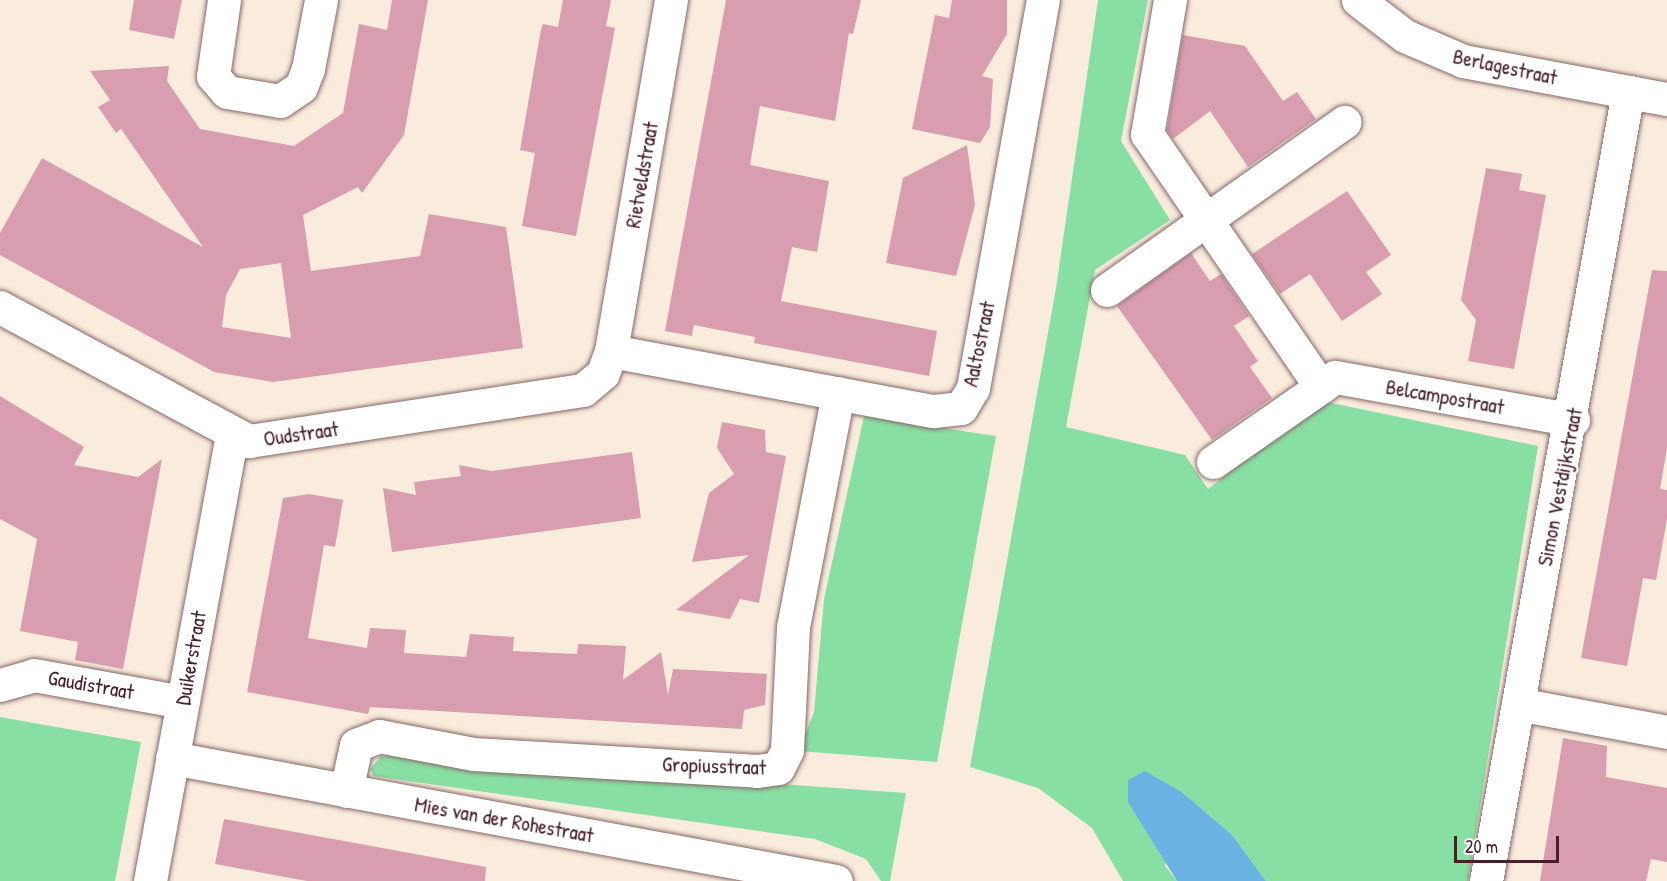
<!DOCTYPE html>
<style>
body{margin:0}
#map{position:relative;width:1667px;height:881px;overflow:hidden;background:#f9ecdc;font-family:"Patrick Hand",sans-serif}
div>[style]{position:absolute}
.green>*{inset:0;background:#88dfa3}
.water>*{inset:0;background:#68b3e1}
.building>*{inset:0;background:#d89eaf}
.roads{filter:drop-shadow(0 0 2px #876769) drop-shadow(0 0 2px #876769)}
.minor>*{height:33px;margin:-16.5px;padding:0 16.5px;transform-origin:16.5px;border-radius:16.5px;background:#fff}
span{translate:-50% -50%;white-space:nowrap;text-align:center;line-height:1.15;-webkit-text-stroke:4.5px #fff;paint-order:stroke}
.street-label{font-size:21px;color:#4a1f2b}
.scale{position:absolute;left:1454px;top:836px;width:105px;height:27px;box-sizing:border-box;border:3px solid #4a1f2b;border-top:0;padding-left:8px;font-size:18px;line-height:21px;white-space:nowrap;color:#4a1f2b;-webkit-text-stroke:4px #fff;paint-order:stroke}
</style>
<div id="map">
<div class="green">
<div style="clip-path:polygon(1098px 0,1148px 0,1121px 141px,1170px 220px,1095px 270px,1066px 427px,1185px 455px,1208px 489px,1322px 401px,1538px 446px,1468px 881px,1266px 881px,1232px 835px,1183px 793px,1165px 866px,1177px 881px,1123px 881px,1092px 828px,1038px 788px,970px 767px,1056px 288px)"></div>
<div style="clip-path:polygon(864px 416px,996px 436px,937px 762px,799px 751px,814px 712px,824px 599px)"></div>
<div style="clip-path:polygon(0 717px,141px 742px,115px 881px,0 881px)"></div>
<div style="clip-path:polygon(381px 756px,906px 793px,890px 881px,881px 881px,866px 859px,815px 839px,373px 776px,370px 769px)"></div>
</div>
<div class="water">
<div style="clip-path:polygon(1145px 771px,1183px 793px,1232px 835px,1266px 881px,1177px 881px,1128px 802px,1128px 780px)"></div>
</div>
<div class="building">
<div style="clip-path:polygon(134px 0,182px 0,174px 39px,129px 30px)"></div>
<div style="clip-path:polygon(evenodd,392px 0,428px 0,404px 135px,362px 193px,358px 187px,303px 215px,311px 271px,420px 256px,429px 214px,506px 227px,523px 348px,273px 382px,214px 372px,0 255px,0 233px,42px 158px,203px 247px,121px 129px,116px 133px,98px 107px,110px 100px,90px 71px,169px 66px,167px 81px,200px 129px,294px 146px,343px 113px,359px 24px,387px 30px,392px 0,281px 263px,291px 338px,222px 327px,226px 295px,240px 269px,281px 263px)"></div>
<div style="clip-path:polygon(563px 0,611px 0,606px 26px,615px 28px,576px 236px,522px 226px,535px 153px,520px 150px,541px 29px,543px 24px,558px 27px)"></div>
<div style="clip-path:polygon(726px 0,861px 0,853px 34px,849px 33px,835px 121px,760px 106px,750px 165px,829px 181px,817px 252px,792px 247px,781px 301px,937px 331px,929px 376px,754px 343px,755px 337px,694px 325px,692px 336px,665px 331px)"></div>
<div style="clip-path:polygon(952px 0,1007px 0,1007px 34px,982px 76px,993px 79px,990px 127px,980px 143px,912px 129px,935px 15px,949px 18px)"></div>
<div style="clip-path:polygon(1183px 35px,1245px 46px,1283px 101px,1297px 92px,1316px 119px,1248px 167px,1210px 111px,1173px 139px,1167px 130px)"></div>
<div style="clip-path:polygon(967px 145px,975px 205px,956px 276px,886px 263px,903px 178px)"></div>
<div style="clip-path:polygon(1486px 168px,1522px 174px,1519px 190px,1546px 195px,1514px 369px,1468px 361px,1476px 320px,1461px 300px)"></div>
<div style="clip-path:polygon(1347px 191px,1391px 255px,1366px 272px,1382px 294px,1342px 321px,1310px 274px,1280px 294px,1252px 254px)"></div>
<div style="clip-path:polygon(1191px 253px,1210px 281px,1221px 274px,1249px 316px,1234px 326px,1258px 361px,1250px 367px,1272px 398px,1212px 440px,1117px 306px)"></div>
<div style="clip-path:polygon(1652px 270px,1667px 271px,1667px 448px,1660px 489px,1667px 490px,1667px 519px,1656px 580px,1643px 578px,1627px 666px,1581px 658px)"></div>
<div style="clip-path:polygon(0 396px,84px 447px,74px 465px,138px 477px,162px 459px,123px 669px,75px 660px,78px 642px,20px 631px,37px 539px,0 519px)"></div>
<div style="clip-path:polygon(722px 422px,765px 430px,766px 452px,786px 456px,759px 603px,740px 599px,730px 619px,676px 610px,749px 555px,692px 562px,709px 493px,734px 474px,717px 448px)"></div>
<div style="clip-path:polygon(632px 452px,641px 518px,392px 552px,383px 488px,416px 495px,414px 482px,461px 476px,459px 465px,491px 471px)"></div>
<div style="clip-path:polygon(309px 494px,343px 500px,335px 547px,324px 545px,308px 638px,367px 648px,370px 628px,406px 630px,404px 653px,466px 657px,470px 634px,514px 637px,513px 651px,577px 654px,578px 644px,626px 646px,623px 680px,661px 652px,668px 695px,673px 669px,767px 674px,765px 705px,744px 710px,742px 729px,370px 707px,368px 714px,247px 692px,283px 498px)"></div>
<div style="clip-path:polygon(1563px 738px,1607px 746px,1606px 777px,1667px 788px,1667px 862px,1651px 859px,1646px 881px,1540px 881px)"></div>
<div style="clip-path:polygon(224px 819px,486px 867px,485px 881px,307px 881px,215px 864px)"></div>
</div>
<div class="roads">
<div class="minor">
<div style="left:224px;top:0;width:77px;rotate:98.2deg"></div>
<div style="left:213px;top:76px;width:21px;rotate:49deg"></div>
<div style="left:227px;top:92px;width:54px;rotate:9.6deg"></div>
<div style="left:280px;top:101px;width:25px;rotate:-34deg"></div>
<div style="left:301px;top:87px;width:19px;rotate:-69deg"></div>
<div style="left:308px;top:69px;width:70px;rotate:-79.3deg"></div>
<div style="left:1170px;top:0;width:136px;rotate:99.7deg"></div>
<div style="left:1147px;top:134px;width:307px;rotate:55.5deg"></div>
<div style="left:1321px;top:387px;width:17px;rotate:-36deg"></div>
<div style="left:1335px;top:377px;width:242px;rotate:10.2deg"></div>
<div style="left:1358px;top:0;width:59px;rotate:37.5deg"></div>
<div style="left:1405px;top:36px;width:63px;rotate:23.3deg"></div>
<div style="left:1463px;top:61px;width:208px;rotate:10.6deg"></div>
<div style="left:1107px;top:290px;width:291px;rotate:-35.3deg"></div>
<div style="left:0;top:307px;width:283px;rotate:28.3deg"></div>
<div style="left:249px;top:441px;width:338px;rotate:-8.7deg"></div>
<div style="left:583px;top:390px;width:26px;rotate:-40deg"></div>
<div style="left:603px;top:373px;width:23px;rotate:-70deg"></div>
<div style="left:611px;top:351px;width:356px;rotate:-80.3deg"></div>
<div style="left:611px;top:351px;width:328px;rotate:10.6deg"></div>
<div style="left:933px;top:411px;width:28px;rotate:-6deg"></div>
<div style="left:961px;top:408px;width:23px;rotate:-59deg"></div>
<div style="left:973px;top:388px;width:394px;rotate:-79.8deg"></div>
<div style="left:1213px;top:462px;width:131px;rotate:-34.8deg"></div>
<div style="left:0;top:685px;width:35px;rotate:-16deg"></div>
<div style="left:34px;top:675px;width:151px;rotate:10.3deg"></div>
<div style="left:1518px;top:704px;width:152px;rotate:10.6deg"></div>
<div style="left:172px;top:758px;width:675px;rotate:10.49deg"></div>
<div style="left:346px;top:791px;width:47px;rotate:-77.7deg"></div>
<div style="left:356px;top:745px;width:25px;rotate:-21deg"></div>
<div style="left:379px;top:736px;width:96px;rotate:10.8deg"></div>
<div style="left:473px;top:754px;width:285px;rotate:3.4deg"></div>
<div style="left:757px;top:771px;width:21px;rotate:-8deg"></div>
<div style="left:778px;top:768px;width:20px;rotate:-63deg"></div>
<div style="left:787px;top:750px;width:123px;rotate:-87.2deg"></div>
<div style="left:793px;top:627px;width:238px;rotate:-79.1deg"></div>
<div style="left:150px;top:881px;width:454px;rotate:-79.6deg"></div>
<div style="left:1486px;top:881px;width:802px;rotate:-79.8deg"></div>
</div>
</div>
<div class="street-label">
<span style="left:1505px;top:67px;rotate:12deg">Berlagestraat</span>
<span style="left:642px;top:175px;rotate:-80deg">Rietveldstraat</span>
<span style="left:979px;top:344px;rotate:-78deg">Aaltostraat</span>
<span style="left:1445px;top:397px;rotate:10deg">Belcampostraat</span>
<span style="left:301px;top:434px;rotate:-8deg">Oudstraat</span>
<span style="left:1560px;top:487px;rotate:-79deg">Simon Vestdijkstraat</span>
<span style="left:191px;top:658px;rotate:-80deg">Duikerstraat</span>
<span style="left:91px;top:685px;rotate:10deg">Gaudistraat</span>
<span style="left:714px;top:766px;rotate:2deg">Gropiusstraat</span>
<span style="left:504px;top:820px;rotate:10deg">Mies van der Rohestraat</span>
</div>
<div class="scale">20 m</div>
</div>
